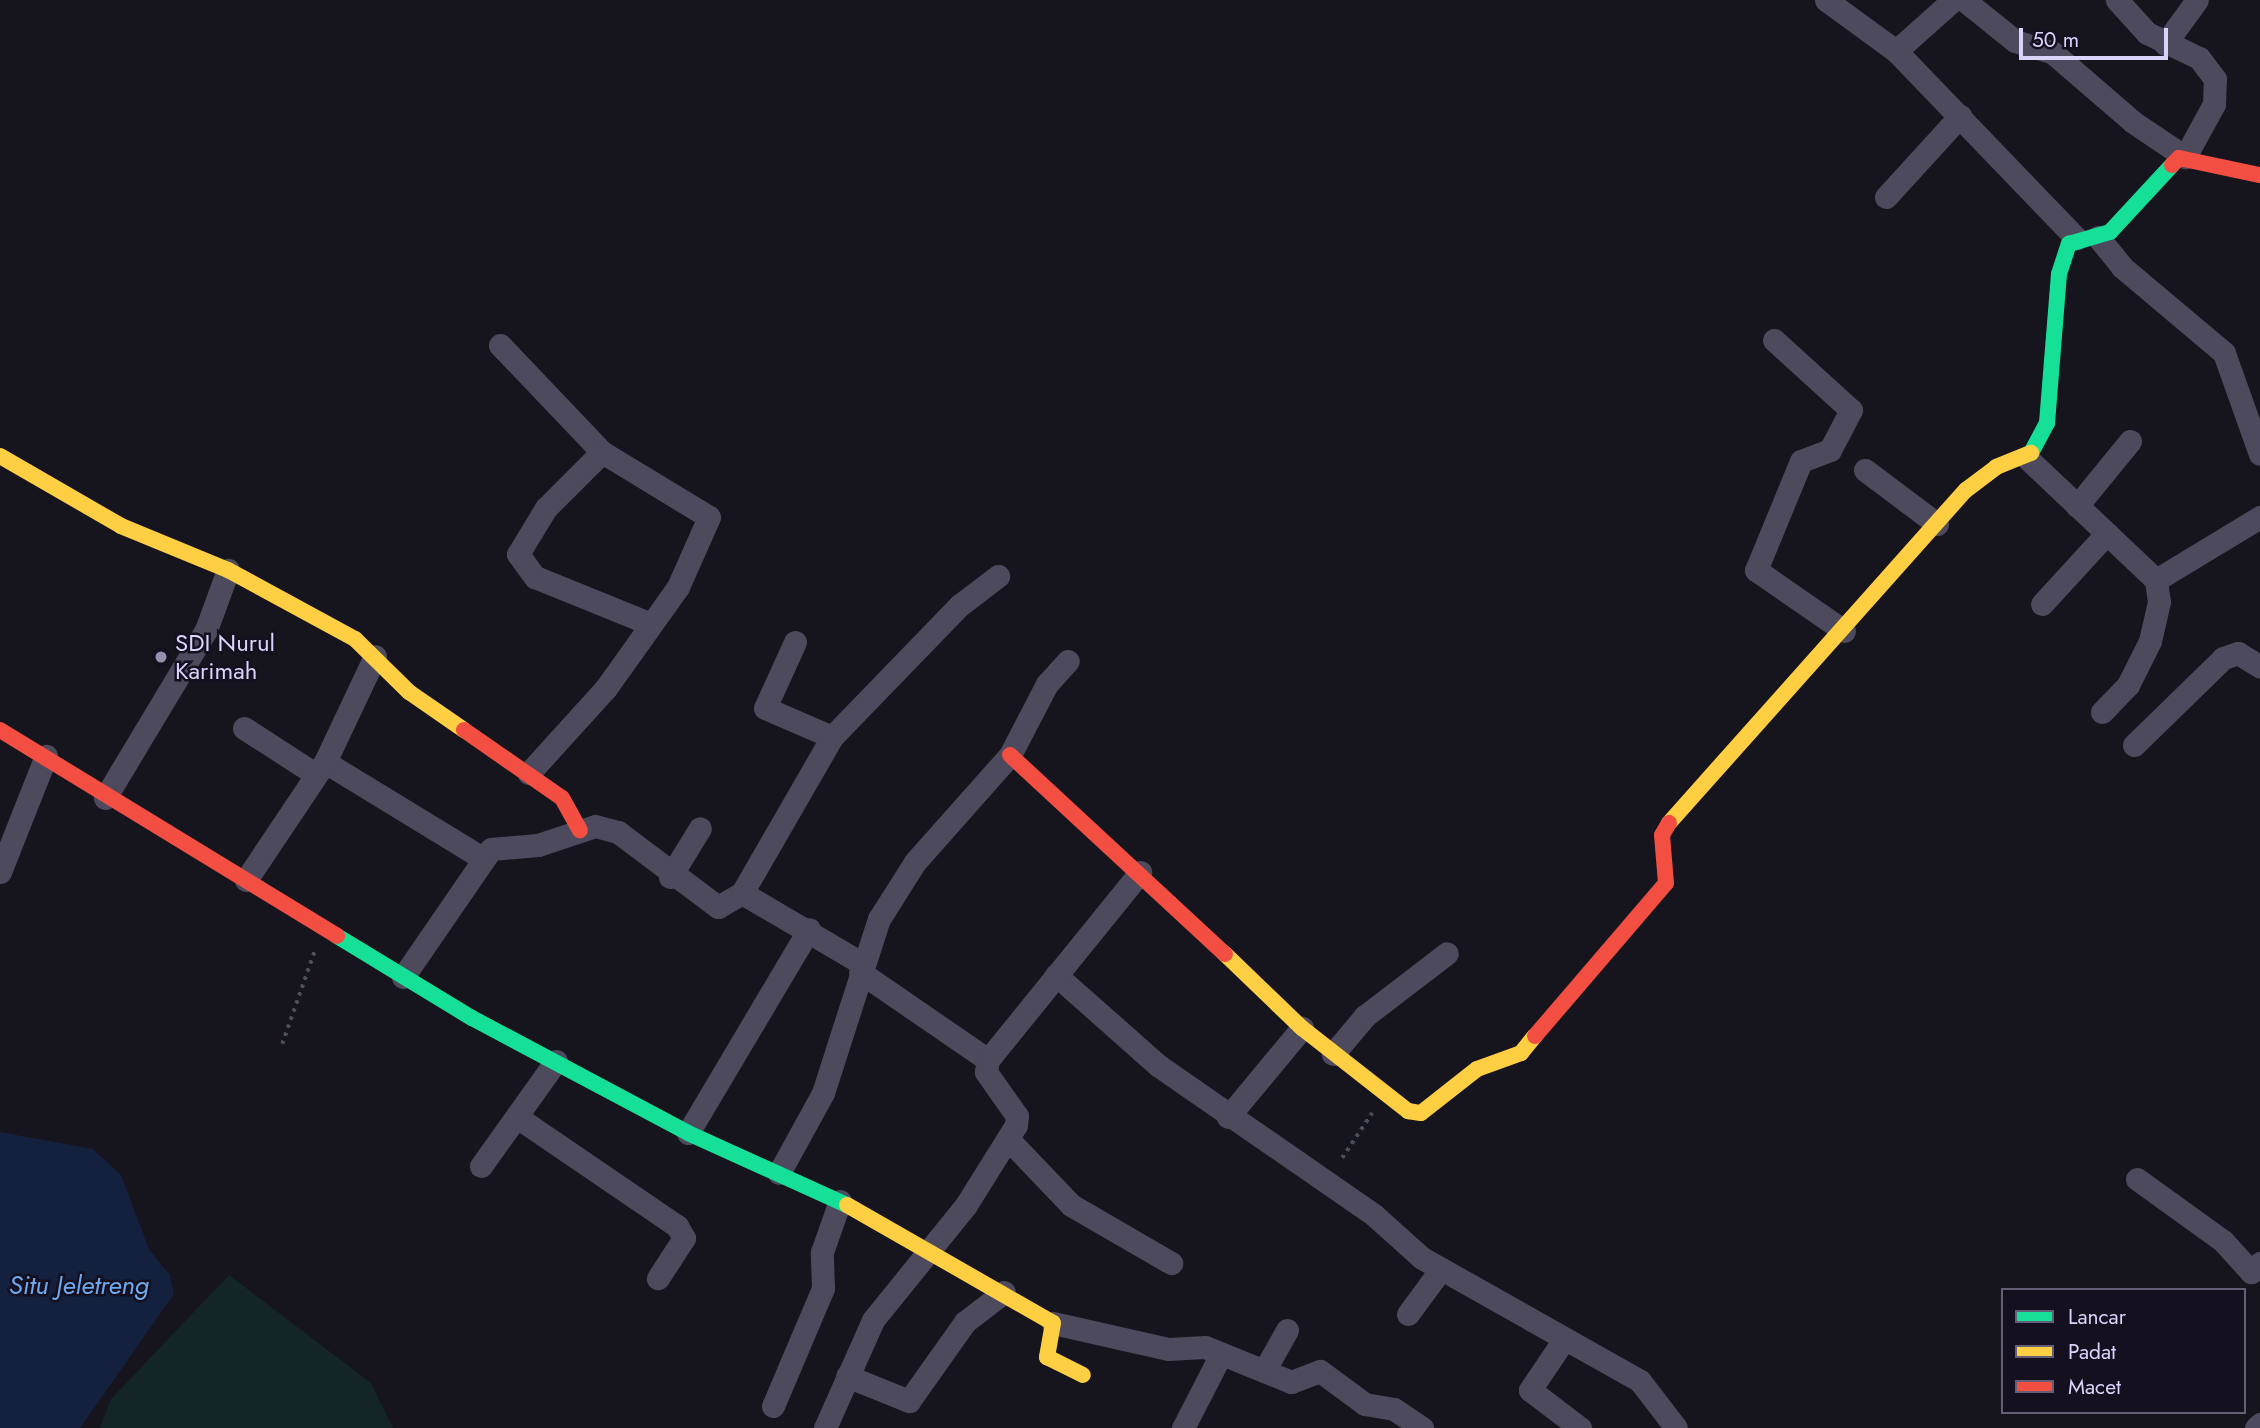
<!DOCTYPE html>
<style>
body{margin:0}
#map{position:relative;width:2260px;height:1428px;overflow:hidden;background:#16141c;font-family:Jost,sans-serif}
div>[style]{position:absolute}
.green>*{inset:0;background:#132527}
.water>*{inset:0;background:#13203e}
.path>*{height:3.5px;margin-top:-1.75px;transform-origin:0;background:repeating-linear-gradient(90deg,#48505c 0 3.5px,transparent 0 8.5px)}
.street>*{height:23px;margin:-11.5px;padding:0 11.5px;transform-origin:11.5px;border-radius:11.5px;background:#4c4a5c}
.fast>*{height:16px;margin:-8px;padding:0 8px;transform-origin:8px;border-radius:8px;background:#16e098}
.slow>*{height:16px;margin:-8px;padding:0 8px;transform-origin:8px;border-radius:8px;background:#ffcf43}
.jam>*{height:16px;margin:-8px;padding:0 8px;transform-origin:8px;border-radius:8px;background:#f24e42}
.dots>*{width:19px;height:19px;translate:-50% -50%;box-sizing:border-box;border:4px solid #141020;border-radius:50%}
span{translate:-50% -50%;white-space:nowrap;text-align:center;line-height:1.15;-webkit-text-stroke:5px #141020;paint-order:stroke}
.poi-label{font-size:24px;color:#dbd3fa}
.left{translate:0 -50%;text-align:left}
.water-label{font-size:26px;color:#6da8ee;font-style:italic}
.legend{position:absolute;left:2001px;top:1288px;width:245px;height:126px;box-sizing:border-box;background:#141020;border:2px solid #645e77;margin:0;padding:9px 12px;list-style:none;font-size:21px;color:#dbd3fa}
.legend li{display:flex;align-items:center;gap:14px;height:35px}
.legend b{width:35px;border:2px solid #645e77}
.scale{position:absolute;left:2019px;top:28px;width:149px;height:32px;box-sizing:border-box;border:4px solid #dbd3fa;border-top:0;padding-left:9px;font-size:21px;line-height:24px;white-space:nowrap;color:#dbd3fa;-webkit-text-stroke:5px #141020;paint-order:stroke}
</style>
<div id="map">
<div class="green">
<div style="clip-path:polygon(229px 1275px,371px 1383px,393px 1428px,100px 1428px,111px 1399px)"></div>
</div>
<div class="water">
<div style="clip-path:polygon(0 1132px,93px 1149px,121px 1175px,149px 1249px,170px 1275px,174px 1294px,80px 1428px,0 1428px)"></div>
</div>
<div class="path">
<div style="left:282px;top:1044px;width:100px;rotate:-70.7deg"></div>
<div style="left:1342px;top:1158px;width:54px;rotate:-56.3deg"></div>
</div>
<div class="street">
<div style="left:1826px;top:0;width:87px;rotate:36.1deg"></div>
<div style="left:1896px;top:51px;width:260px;rotate:46.1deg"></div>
<div style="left:1964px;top:0;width:65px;rotate:38.8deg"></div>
<div style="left:2015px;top:41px;width:39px;rotate:17deg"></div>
<div style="left:2052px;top:52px;width:107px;rotate:40.8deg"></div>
<div style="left:2133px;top:122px;width:63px;rotate:33.9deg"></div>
<div style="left:2185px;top:157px;width:60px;rotate:-61.3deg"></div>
<div style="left:2214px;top:104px;width:25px;rotate:-88deg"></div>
<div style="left:2215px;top:79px;width:26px;rotate:-127deg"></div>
<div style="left:2199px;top:58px;width:58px;rotate:-154.3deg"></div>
<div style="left:2147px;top:33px;width:45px;rotate:-132.3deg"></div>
<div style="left:2165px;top:44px;width:54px;rotate:-54deg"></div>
<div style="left:1896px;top:51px;width:76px;rotate:-41.8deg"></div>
<div style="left:1886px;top:197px;width:110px;rotate:-47.6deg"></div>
<div style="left:2098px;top:237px;width:38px;rotate:51deg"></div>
<div style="left:2122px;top:267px;width:133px;rotate:40.1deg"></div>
<div style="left:2224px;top:353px;width:107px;rotate:70.4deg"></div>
<div style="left:1774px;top:340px;width:104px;rotate:42.3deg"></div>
<div style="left:1851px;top:410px;width:45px;rotate:117.7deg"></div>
<div style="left:1830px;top:450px;width:31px;rotate:159deg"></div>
<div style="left:1801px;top:461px;width:118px;rotate:112.4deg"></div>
<div style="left:1756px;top:570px;width:107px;rotate:34.7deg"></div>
<div style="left:500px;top:345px;width:148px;rotate:46.4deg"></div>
<div style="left:602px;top:452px;width:125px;rotate:31.3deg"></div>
<div style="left:709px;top:517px;width:77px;rotate:113.9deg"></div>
<div style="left:678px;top:587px;width:124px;rotate:125.5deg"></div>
<div style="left:606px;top:688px;width:115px;rotate:132.2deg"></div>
<div style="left:602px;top:452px;width:79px;rotate:135deg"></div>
<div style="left:546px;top:508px;width:54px;rotate:121.3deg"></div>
<div style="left:518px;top:554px;width:29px;rotate:54deg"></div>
<div style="left:535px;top:577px;width:125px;rotate:22.1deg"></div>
<div style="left:2027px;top:458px;width:178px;rotate:43.4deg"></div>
<div style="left:1865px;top:470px;width:90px;rotate:36.9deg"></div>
<div style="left:2077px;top:506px;width:84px;rotate:-50.8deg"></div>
<div style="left:2156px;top:580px;width:122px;rotate:-31.2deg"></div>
<div style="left:2042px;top:604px;width:96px;rotate:-47.5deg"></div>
<div style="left:795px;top:642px;width:72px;rotate:114.4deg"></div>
<div style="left:765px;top:708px;width:73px;rotate:23.4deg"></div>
<div style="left:2102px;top:712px;width:37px;rotate:-46deg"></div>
<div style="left:2128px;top:685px;width:49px;rotate:-63.4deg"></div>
<div style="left:2150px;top:641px;width:40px;rotate:-77deg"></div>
<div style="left:2159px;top:602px;width:22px;rotate:-98deg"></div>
<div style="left:244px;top:728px;width:85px;rotate:32.9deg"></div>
<div style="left:2134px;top:745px;width:124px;rotate:-44.3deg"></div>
<div style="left:2223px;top:658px;width:16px;rotate:-18deg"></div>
<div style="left:2238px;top:653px;width:26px;rotate:32deg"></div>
<div style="left:325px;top:762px;width:184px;rotate:31.4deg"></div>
<div style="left:105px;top:798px;width:196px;rotate:-59deg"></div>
<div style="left:206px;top:630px;width:64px;rotate:-69.9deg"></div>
<div style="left:0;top:872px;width:125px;rotate:-68.4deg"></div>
<div style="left:670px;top:877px;width:57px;rotate:-58.5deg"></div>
<div style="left:246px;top:880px;width:142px;rotate:-56.2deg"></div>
<div style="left:325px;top:762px;width:117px;rotate:-64.7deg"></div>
<div style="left:742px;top:893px;width:180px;rotate:-60deg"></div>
<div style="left:832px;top:737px;width:184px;rotate:-45.9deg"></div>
<div style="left:960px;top:605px;width:48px;rotate:-37.3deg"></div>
<div style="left:860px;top:972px;width:155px;rotate:34.5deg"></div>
<div style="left:1056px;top:975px;width:137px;rotate:41.5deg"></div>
<div style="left:1159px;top:1066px;width:262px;rotate:34.7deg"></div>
<div style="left:1374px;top:1215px;width:64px;rotate:41.9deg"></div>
<div style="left:1422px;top:1258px;width:250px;rotate:29.4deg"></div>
<div style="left:1640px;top:1381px;width:59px;rotate:52.5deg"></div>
<div style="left:403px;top:977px;width:155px;rotate:-55.5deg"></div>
<div style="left:491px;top:849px;width:47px;rotate:-4.9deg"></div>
<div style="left:538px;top:845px;width:60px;rotate:-18.4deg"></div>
<div style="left:595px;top:826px;width:24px;rotate:15deg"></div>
<div style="left:618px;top:832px;width:125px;rotate:36.9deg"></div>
<div style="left:718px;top:907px;width:28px;rotate:-30deg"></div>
<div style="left:742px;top:893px;width:140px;rotate:30.4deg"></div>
<div style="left:1333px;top:1054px;width:50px;rotate:-49.9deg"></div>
<div style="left:1365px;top:1016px;width:103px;rotate:-37.5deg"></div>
<div style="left:517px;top:1117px;width:194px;rotate:34.3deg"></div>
<div style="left:677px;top:1226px;width:14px;rotate:60deg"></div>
<div style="left:684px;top:1238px;width:48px;rotate:123deg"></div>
<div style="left:1228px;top:1117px;width:116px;rotate:-50.3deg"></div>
<div style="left:688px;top:1133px;width:237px;rotate:-59.3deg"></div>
<div style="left:1008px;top:1139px;width:91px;rotate:46.3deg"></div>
<div style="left:1071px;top:1205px;width:116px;rotate:30.1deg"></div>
<div style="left:481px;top:1166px;width:129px;rotate:-54.5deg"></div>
<div style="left:779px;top:1173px;width:91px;rotate:-61.2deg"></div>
<div style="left:823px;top:1093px;width:183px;rotate:-72.2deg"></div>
<div style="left:879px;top:919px;width:67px;rotate:-57.7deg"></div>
<div style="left:915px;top:862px;width:143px;rotate:-48.4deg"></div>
<div style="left:1010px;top:755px;width:80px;rotate:-62.5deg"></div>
<div style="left:1047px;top:684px;width:31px;rotate:-48deg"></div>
<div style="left:2137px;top:1179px;width:106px;rotate:35.8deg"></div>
<div style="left:2223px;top:1241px;width:42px;rotate:47.9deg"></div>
<div style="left:2251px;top:1272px;width:13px;rotate:-45deg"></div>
<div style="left:1408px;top:1314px;width:56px;rotate:-53.7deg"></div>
<div style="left:1053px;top:1323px;width:118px;rotate:12.7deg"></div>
<div style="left:1168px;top:1349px;width:37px;rotate:-3deg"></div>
<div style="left:1205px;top:1347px;width:93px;rotate:22.1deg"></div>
<div style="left:1291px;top:1382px;width:31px;rotate:-21deg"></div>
<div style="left:1320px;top:1371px;width:56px;rotate:36.3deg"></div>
<div style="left:1365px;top:1404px;width:29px;rotate:10deg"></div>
<div style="left:1394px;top:1409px;width:34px;rotate:34deg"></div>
<div style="left:1563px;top:1341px;width:59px;rotate:124deg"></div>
<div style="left:1530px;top:1390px;width:63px;rotate:37.2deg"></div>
<div style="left:1264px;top:1371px;width:47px;rotate:-60.7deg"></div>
<div style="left:847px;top:1376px;width:67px;rotate:22deg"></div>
<div style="left:909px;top:1401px;width:97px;rotate:-54.7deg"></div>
<div style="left:965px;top:1322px;width:49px;rotate:-37.6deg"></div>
<div style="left:773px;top:1406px;width:128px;rotate:-67deg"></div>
<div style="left:823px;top:1288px;width:36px;rotate:-92deg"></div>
<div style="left:822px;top:1252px;width:54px;rotate:-70.6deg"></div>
<div style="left:825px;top:1428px;width:118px;rotate:-66deg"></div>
<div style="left:873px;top:1320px;width:148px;rotate:-51deg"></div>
<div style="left:966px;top:1205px;width:94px;rotate:-58deg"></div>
<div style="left:1016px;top:1125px;width:9px;rotate:-84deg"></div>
<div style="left:1017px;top:1116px;width:54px;rotate:-125.2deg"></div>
<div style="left:986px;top:1072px;width:12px;rotate:-81deg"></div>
<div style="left:988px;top:1060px;width:242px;rotate:-51deg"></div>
<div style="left:1183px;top:1428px;width:83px;rotate:-62.8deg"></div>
<div style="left:2256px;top:1428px;width:6px;rotate:-45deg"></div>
</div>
<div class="fast">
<div style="left:2031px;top:453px;width:34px;rotate:-62deg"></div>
<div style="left:2047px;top:423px;width:149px;rotate:-85.4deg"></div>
<div style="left:2059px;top:274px;width:32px;rotate:-72deg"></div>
<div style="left:2069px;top:244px;width:43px;rotate:-16.3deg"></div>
<div style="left:2110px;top:232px;width:91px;rotate:-47.2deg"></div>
<div style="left:337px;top:936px;width:158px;rotate:31.3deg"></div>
<div style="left:472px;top:1018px;width:245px;rotate:28deg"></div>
<div style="left:688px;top:1133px;width:175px;rotate:24.4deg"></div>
</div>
<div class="slow">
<div style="left:0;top:456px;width:140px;rotate:30deg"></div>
<div style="left:121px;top:526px;width:116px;rotate:22.4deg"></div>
<div style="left:228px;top:570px;width:145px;rotate:28.5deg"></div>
<div style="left:355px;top:639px;width:76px;rotate:44.5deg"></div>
<div style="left:409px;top:692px;width:67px;rotate:34.6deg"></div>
<div style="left:1669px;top:823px;width:446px;rotate:-48.3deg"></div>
<div style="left:1966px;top:490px;width:38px;rotate:-37deg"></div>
<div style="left:1996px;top:467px;width:38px;rotate:-22deg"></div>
<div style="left:1225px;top:954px;width:107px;rotate:43.9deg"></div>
<div style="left:1302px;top:1028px;width:135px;rotate:38.1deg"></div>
<div style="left:1408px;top:1111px;width:13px;rotate:9deg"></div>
<div style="left:1421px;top:1113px;width:71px;rotate:-38.2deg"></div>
<div style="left:1477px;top:1069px;width:47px;rotate:-20deg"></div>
<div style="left:1521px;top:1053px;width:22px;rotate:-51deg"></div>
<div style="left:847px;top:1205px;width:237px;rotate:29.8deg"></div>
<div style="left:1053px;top:1323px;width:35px;rotate:100deg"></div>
<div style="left:1047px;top:1357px;width:40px;rotate:26.6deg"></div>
</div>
<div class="jam">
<div style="left:2172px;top:165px;width:10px;rotate:-45deg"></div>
<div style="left:2179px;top:158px;width:83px;rotate:11.9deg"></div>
<div style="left:0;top:730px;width:395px;rotate:31.4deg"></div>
<div style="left:464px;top:730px;width:119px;rotate:34.8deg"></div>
<div style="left:562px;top:798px;width:37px;rotate:61deg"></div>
<div style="left:1010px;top:755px;width:293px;rotate:42.8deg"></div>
<div style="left:1535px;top:1036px;width:201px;rotate:-49.4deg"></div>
<div style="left:1666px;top:883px;width:48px;rotate:-94.8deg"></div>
<div style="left:1662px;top:835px;width:14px;rotate:-60deg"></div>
</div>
<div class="dots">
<div style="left:161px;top:657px;background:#9690ac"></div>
</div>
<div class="poi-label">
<span class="left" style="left:175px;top:657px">SDI Nurul<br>Karimah</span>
</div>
<div class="water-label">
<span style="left:79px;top:1286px">Situ Jeletreng</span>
</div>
<ul class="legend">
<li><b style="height:9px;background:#16e098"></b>Lancar</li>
<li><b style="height:9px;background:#ffcf43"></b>Padat</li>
<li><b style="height:9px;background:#f24e42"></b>Macet</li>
</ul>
<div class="scale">50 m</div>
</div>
